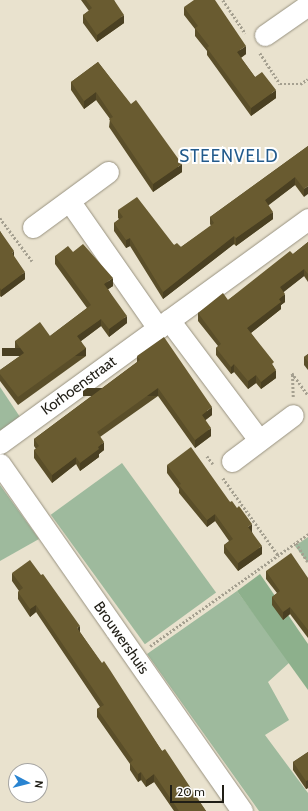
<!DOCTYPE html>
<style>
body{margin:0}
#map{position:relative;width:308px;height:811px;overflow:hidden;background:#e9e2ce;font-family:Cabin,sans-serif}
div>[style]{position:absolute}
.green>*{inset:0;background:#9eba9d;transform-origin:0 0}
.forest>*{inset:0;background:#8db08c}
.path>*{height:2.5px;margin-top:-1.25px;transform-origin:0;background:repeating-linear-gradient(90deg,#a5a090 0 2px,transparent 0 4px)}
.roads{filter:drop-shadow(0 0 1px #989280) drop-shadow(0 0 1px #989280)}
.minor>*{height:21px;margin:-10.5px;padding:0 10.5px;transform-origin:10.5px;border-radius:10.5px;background:#fff}
.wall>*{inset:0;background:#5a4e29}
.shaded-wall>*{inset:0;background:#4a4022;transform-origin:0 0}
.building>*{inset:0;background:#695b30}
span{translate:-50% -50%;white-space:nowrap;text-align:center;line-height:1.15;-webkit-text-stroke:4px #fff;paint-order:stroke}
.street-label{font-size:15px;color:#201e16}
.quarter-label{font-size:17px;color:#235b8c;letter-spacing:1px}
.north{position:absolute;left:8px;top:763px;width:40px;height:40px;box-sizing:border-box;background:#fff;border:1px solid #a6a5a2;border-radius:50%;rotate:97deg;font-size:11px;font-weight:700;line-height:16px;text-align:center;color:#201e16}
.north::after{content:'';display:block;margin:auto;width:14px;height:18px;background:#2984d1;clip-path:polygon(50% 0,100% 100%,50% 72%,0 100%)}
.scale{position:absolute;left:170px;top:785px;width:54px;height:18px;box-sizing:border-box;border:2px solid #201e16;border-top:0;padding-left:5px;font-size:12px;line-height:14px;white-space:nowrap;color:#201e16;-webkit-text-stroke:3px #fff;paint-order:stroke}
</style>
<div id="map">
<div class="green">
<div style="clip-path:polygon(0 387px,20px 417px,0 431px)"></div>
<div style="left:122px;top:463px;width:160px;height:88px;rotate:54deg"></div>
<div style="clip-path:polygon(0 485px,39px 539px,0 561px)"></div>
<div style="clip-path:polygon(308px 537px,308px 563px,295px 546px)"></div>
<div style="clip-path:polygon(237px 591px,290px 662px,268px 682px,289px 720px,265px 735px,308px 793px,308px 811px,259px 811px,147px 654px)"></div>
</div>
<div class="forest">
<div style="clip-path:polygon(260px 574px,308px 644px,308px 690px,237px 591px)"></div>
</div>
<div class="path">
<div style="left:223px;top:0;width:40px;rotate:56deg"></div>
<div style="left:260px;top:53px;width:37px;rotate:57deg"></div>
<div style="left:280px;top:84px;width:20px"></div>
<div style="left:300px;top:84px;width:9px;rotate:-32deg"></div>
<div style="left:0;top:218px;width:54px;rotate:53.3deg"></div>
<div style="left:293px;top:397px;width:24px;rotate:-92deg"></div>
<div style="left:292px;top:373px;width:27px;rotate:54deg"></div>
<div style="left:207px;top:456px;width:10px;rotate:53deg"></div>
<div style="left:223px;top:478px;width:95px;rotate:54.5deg"></div>
<div style="left:296px;top:543px;width:22px;rotate:58deg"></div>
<div style="left:150px;top:646px;width:194px;rotate:-35.3deg"></div>
</div>
<div class="roads">
<div class="minor">
<div style="left:265px;top:35px;width:52px;rotate:-34.9deg"></div>
<div style="left:70px;top:202px;width:154px;rotate:55.1deg"></div>
<div style="left:33px;top:227px;width:93px;rotate:-36.3deg"></div>
<div style="left:169px;top:320px;width:150px;rotate:53.1deg"></div>
<div style="left:0;top:443px;width:381px;rotate:-36deg"></div>
<div style="left:232px;top:461px;width:76px;rotate:-37deg"></div>
<div style="left:0;top:464px;width:423px;rotate:55.1deg"></div>
</div>
</div>
<div class="wall">
<div style="clip-path:polygon(81px 0,114px 0,124px 23px,97px 42px,83px 23px,83px 15px,89px 11px)"></div>
<div style="clip-path:polygon(184px 7px,246px 54px,241px 58px,255px 77px,276px 98px,251px 116px,207px 55px,207px 51px,195px 36px,195px 29px,184px 15px)"></div>
<div style="clip-path:polygon(98px 62px,182px 172px,153px 192px,109px 127px,110px 119px,96px 100px,84px 109px,71px 90px,71px 82px)"></div>
<div style="clip-path:polygon(308px 146px,304px 197px,295px 185px,268px 205px,273px 219px,236px 246px,234px 244px,163px 299px,130px 246px,126px 248px,114px 231px,114px 223px,119px 219px,118px 218px,118px 210px,174px 245px,181px 247px,211px 226px,210px 224px,210px 217px)"></div>
<div style="clip-path:polygon(0 231px,14px 257px,25px 279px,1px 297px,0 296px)"></div>
<div style="clip-path:polygon(308px 242px,308px 282px,304px 276px,283px 292px,285px 302px,281px 305px,281px 309px,251px 333px,274px 367px,276px 378px,261px 389px,256px 383px,248px 389px,234px 372px,231px 374px,216px 355px,216px 348px,218px 346px,198px 321px,198px 313px,228px 300px,293px 254px)"></div>
<div style="clip-path:polygon(73px 252px,113px 286px,108px 289px,127px 323px,109px 337px,101px 326px,81px 341px,86px 356px,18px 405px,0 381px,0 370px,20px 356px,15px 349px,15px 341px,50px 336px,87px 308px,55px 264px,55px 256px)"></div>
<div style="clip-path:polygon(308px 354px,308px 370px,304px 365px,304px 357px)"></div>
<div style="clip-path:polygon(137px 356px,212px 415px,205px 420px,211px 436px,195px 448px,158px 396px,100px 437px,104px 450px,99px 454px,99px 457px,80px 471px,76px 464px,52px 483px,34px 458px,34px 450px,36px 449px,34px 446px,34px 439px,137px 362px)"></div>
<div style="clip-path:polygon(167px 465px,230px 502px,252px 532px,262px 554px,238px 571px,224px 553px,224px 545px,229px 541px,215px 521px,207px 527px,179px 493px,179px 489px,167px 473px)"></div>
<div style="clip-path:polygon(266px 571px,308px 578px,308px 638px,290px 614px,283px 620px,272px 605px,272px 597px,277px 593px,266px 579px)"></div>
<div style="clip-path:polygon(12px 573px,80px 632px,162px 751px,206px 811px,174px 811px,154px 782px,146px 787px,141px 780px,138px 782px,130px 770px,130px 764px,97px 717px,97px 709px,100px 707px,36px 612px,30px 617px,18px 599px,18px 592px,19px 591px,12px 581px)"></div>
<div style="clip-path:polygon(308px 752px,308px 788px,306px 789px,293px 770px,293px 762px)"></div>
</div>
<div class="shaded-wall">
<div style="clip-path:polygon(124px 15px,124px 23px,97px 42px,97px 35px)"></div>
<div style="clip-path:polygon(246px 46px,246px 54px,237px 60px,237px 52px)"></div>
<div style="clip-path:polygon(276px 90px,276px 98px,251px 116px,251px 108px)"></div>
<div style="clip-path:polygon(96px 92px,96px 100px,84px 109px,84px 101px)"></div>
<div style="clip-path:polygon(182px 164px,182px 172px,153px 192px,153px 184px)"></div>
<div style="clip-path:polygon(295px 177px,295px 185px,265px 208px,265px 200px)"></div>
<div style="clip-path:polygon(308px 186px,308px 194px,304px 197px,304px 189px)"></div>
<div style="clip-path:polygon(273px 212px,273px 219px,236px 246px,236px 238px)"></div>
<div style="clip-path:polygon(234px 236px,234px 244px,163px 299px,163px 292px)"></div>
<div style="clip-path:polygon(130px 238px,130px 246px,126px 248px,126px 240px)"></div>
<div style="clip-path:polygon(14px 251px,14px 259px,12px 253px)"></div>
<div style="clip-path:polygon(304px 269px,304px 276px,280px 295px,280px 287px)"></div>
<div style="clip-path:polygon(25px 272px,25px 279px,1px 297px,1px 290px)"></div>
<div style="clip-path:polygon(113px 278px,113px 286px,104px 292px,104px 284px)"></div>
<div style="clip-path:polygon(285px 294px,285px 302px,281px 305px,281px 309px,247px 336px,247px 328px)"></div>
<div style="clip-path:polygon(127px 316px,127px 323px,109px 337px,109px 329px)"></div>
<div style="clip-path:polygon(101px 319px,101px 326px,77px 344px,77px 336px)"></div>
<div style="left:86px;top:348px;width:8px;height:84px;rotate:90deg"></div>
<div style="clip-path:polygon(234px 364px,234px 372px,231px 374px,231px 367px)"></div>
<div style="clip-path:polygon(276px 370px,276px 378px,261px 389px,261px 382px)"></div>
<div style="clip-path:polygon(256px 375px,256px 383px,248px 389px,248px 381px)"></div>
<div style="left:158px;top:388px;width:8px;height:75px;rotate:90deg"></div>
<div style="clip-path:polygon(212px 407px,212px 415px,202px 423px,202px 415px)"></div>
<div style="clip-path:polygon(211px 428px,211px 436px,195px 448px,195px 440px)"></div>
<div style="clip-path:polygon(104px 442px,104px 450px,99px 454px,99px 457px,80px 471px,80px 463px,98px 447px)"></div>
<div style="clip-path:polygon(76px 457px,76px 464px,52px 483px,52px 475px)"></div>
<div style="clip-path:polygon(215px 514px,215px 521px,207px 527px,207px 520px)"></div>
<div style="clip-path:polygon(252px 524px,252px 532px,248px 535px,248px 527px)"></div>
<div style="clip-path:polygon(262px 546px,262px 554px,238px 571px,238px 563px)"></div>
<div style="clip-path:polygon(36px 605px,36px 612px,30px 617px,30px 609px)"></div>
<div style="clip-path:polygon(290px 607px,290px 614px,283px 620px,283px 612px)"></div>
<div style="clip-path:polygon(80px 626px,80px 634px,77px 628px)"></div>
<div style="clip-path:polygon(141px 772px,141px 780px,138px 782px,138px 774px)"></div>
<div style="clip-path:polygon(154px 774px,154px 782px,146px 787px,146px 780px)"></div>
<div style="clip-path:polygon(308px 780px,308px 788px,306px 789px,306px 781px)"></div>
</div>
<div class="building">
<div style="clip-path:polygon(86px 0,114px 0,124px 15px,97px 35px,83px 15px,92px 8px)"></div>
<div style="clip-path:polygon(194px 0,215px 0,246px 46px,237px 52px,255px 77px,262px 72px,276px 90px,251px 108px,207px 48px,209px 46px,195px 28px,198px 26px,184px 7px)"></div>
<div style="clip-path:polygon(98px 62px,131px 104px,136px 100px,182px 164px,153px 184px,109px 119px,113px 117px,96px 92px,84px 101px,71px 82px)"></div>
<div style="clip-path:polygon(308px 146px,308px 186px,304px 189px,295px 177px,265px 200px,273px 212px,236px 238px,234px 236px,163px 292px,130px 238px,126px 240px,114px 223px,123px 217px,118px 210px,137px 197px,174px 245px,177px 243px,181px 247px,214px 223px,210px 217px)"></div>
<div style="clip-path:polygon(0 231px,14px 251px,12px 253px,25px 272px,1px 290px,0 288px)"></div>
<div style="clip-path:polygon(308px 242px,308px 274px,304px 269px,280px 287px,285px 294px,279px 299px,281px 302px,247px 328px,274px 362px,272px 364px,276px 370px,261px 382px,256px 375px,248px 381px,234px 364px,231px 367px,216px 348px,221px 344px,198px 313px,223px 293px,228px 300px,290px 251px,293px 254px)"></div>
<div style="clip-path:polygon(83px 244px,113px 278px,104px 284px,127px 316px,109px 329px,101px 319px,77px 336px,86px 348px,18px 397px,0 374px,0 370px,24px 353px,15px 341px,40px 322px,50px 336px,91px 305px,55px 256px,68px 246px,73px 252px)"></div>
<div style="clip-path:polygon(164px 337px,212px 407px,202px 415px,211px 428px,195px 440px,158px 388px,97px 432px,104px 442px,98px 447px,99px 449px,80px 463px,76px 457px,52px 475px,34px 450px,39px 446px,34px 439px,140px 360px,137px 356px)"></div>
<div style="clip-path:polygon(308px 354px,308px 362px,304px 357px)"></div>
<div style="clip-path:polygon(191px 447px,230px 502px,232px 501px,237px 508px,239px 506px,252px 524px,248px 527px,262px 546px,238px 563px,224px 545px,233px 539px,215px 514px,207px 520px,179px 485px,181px 484px,167px 465px)"></div>
<div style="clip-path:polygon(291px 553px,308px 578px,308px 630px,290px 607px,283px 612px,272px 597px,280px 591px,266px 571px)"></div>
<div style="clip-path:polygon(30px 560px,41px 575px,43px 574px,80px 626px,77px 628px,102px 663px,104px 661px,110px 670px,162px 751px,165px 749px,206px 811px,179px 811px,154px 774px,146px 780px,141px 772px,138px 774px,130px 763px,133px 760px,97px 709px,104px 705px,36px 605px,30px 609px,18px 592px,23px 588px,12px 573px)"></div>
<div style="clip-path:polygon(308px 752px,308px 780px,306px 781px,293px 762px)"></div>
</div>
<div class="street-label">
<span style="left:79px;top:386px;rotate:-36deg">Korhoenstraat</span>
<span style="left:121px;top:638px;rotate:55deg">Brouwershuis</span>
</div>
<div class="quarter-label">
<span style="left:229px;top:157px">STEENVELD</span>
</div>
<div class="north">N</div>
<div class="scale">20 m</div>
</div>
